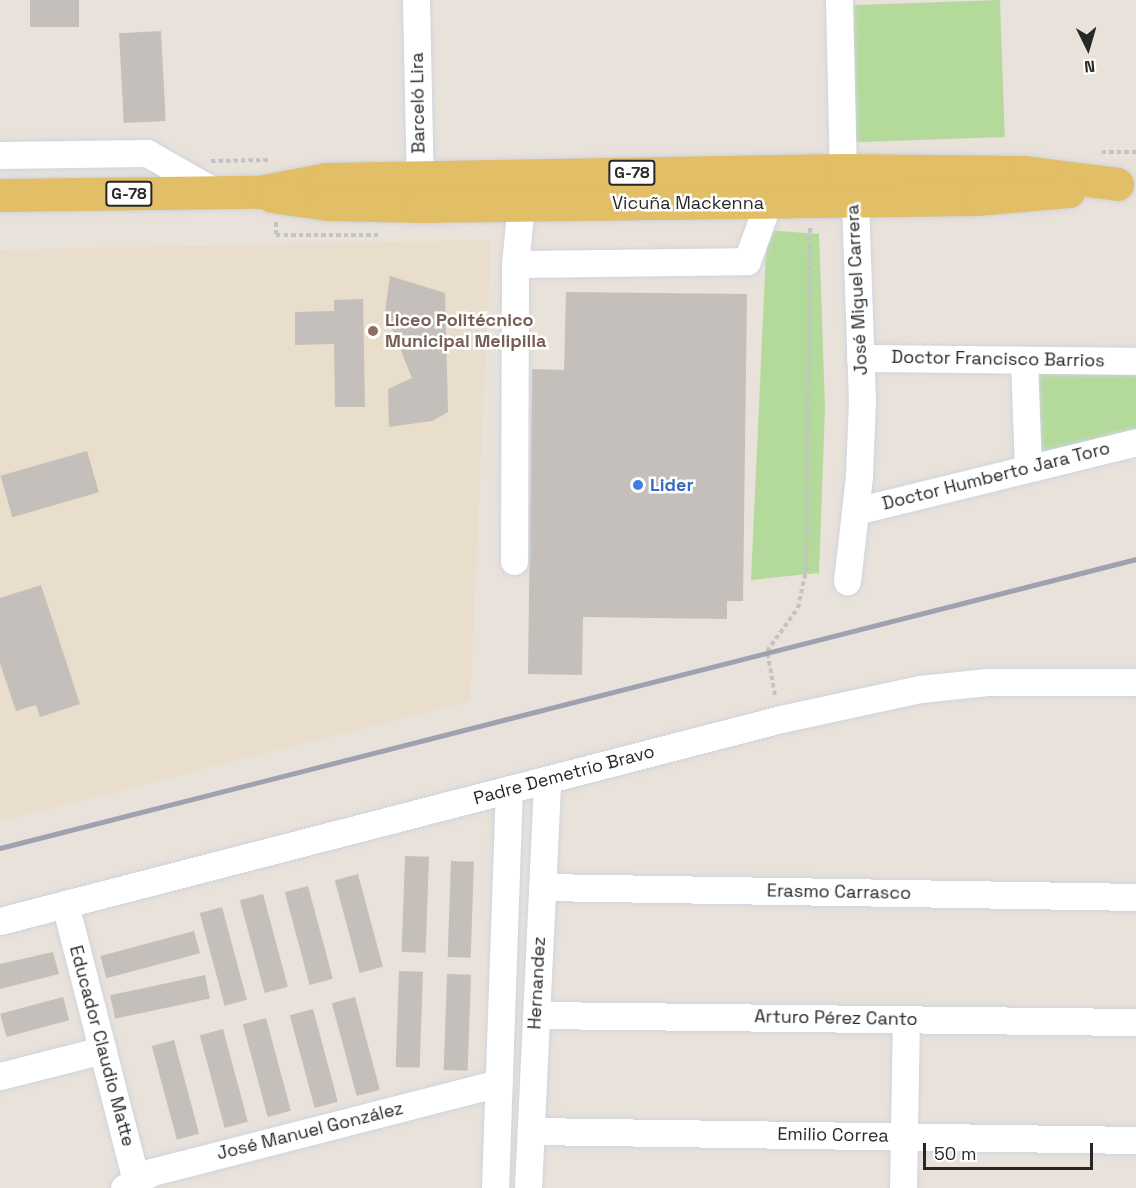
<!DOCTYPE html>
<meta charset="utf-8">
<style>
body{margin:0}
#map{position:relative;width:1136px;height:1188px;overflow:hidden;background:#e9e2da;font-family:"Space Grotesk",sans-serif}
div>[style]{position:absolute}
.education>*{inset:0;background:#e9decb}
.green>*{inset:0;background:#b4da9b;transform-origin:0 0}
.building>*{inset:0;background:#c4bfba;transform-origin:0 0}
.path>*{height:4px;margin-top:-2px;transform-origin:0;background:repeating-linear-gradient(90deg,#c3c3c3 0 4.5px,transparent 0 7.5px)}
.roads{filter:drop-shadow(0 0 2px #d0d3df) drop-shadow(0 0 2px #d0d3df)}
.minor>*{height:27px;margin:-13.5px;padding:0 13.5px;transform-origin:13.5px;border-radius:13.5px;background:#fff}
.major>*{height:33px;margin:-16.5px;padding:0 16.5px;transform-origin:16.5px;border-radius:16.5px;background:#e2be66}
.rail>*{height:4.5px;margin:-2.25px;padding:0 2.25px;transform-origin:2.25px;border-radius:2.25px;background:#9ea1b0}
.dots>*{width:16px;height:16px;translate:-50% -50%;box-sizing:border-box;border:3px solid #fff;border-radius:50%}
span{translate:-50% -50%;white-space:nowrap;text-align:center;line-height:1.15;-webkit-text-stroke:5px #fff;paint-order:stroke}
.shield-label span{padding:2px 4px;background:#fff;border:2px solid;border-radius:4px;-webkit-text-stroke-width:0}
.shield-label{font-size:16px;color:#272727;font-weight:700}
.street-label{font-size:18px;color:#272727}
.education-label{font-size:18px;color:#785e54;font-weight:700}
.left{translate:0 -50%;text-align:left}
.shop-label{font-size:18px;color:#366cbe;font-weight:700}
.north{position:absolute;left:1058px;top:18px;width:60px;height:60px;-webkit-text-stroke:4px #fff;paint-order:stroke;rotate:175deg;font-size:16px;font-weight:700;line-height:24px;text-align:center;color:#272727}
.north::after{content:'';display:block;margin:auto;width:21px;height:27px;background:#272727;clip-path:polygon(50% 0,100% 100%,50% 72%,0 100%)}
.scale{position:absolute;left:923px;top:1143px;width:170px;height:27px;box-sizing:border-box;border:3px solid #272727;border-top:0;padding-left:8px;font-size:18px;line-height:21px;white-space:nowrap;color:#272727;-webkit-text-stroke:4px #fff;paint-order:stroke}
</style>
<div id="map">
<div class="education">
<div style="clip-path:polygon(491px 240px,470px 701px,0 821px,0 250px)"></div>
</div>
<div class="green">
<div style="left:1000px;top:0;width:137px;height:158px;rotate:88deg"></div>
<div style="clip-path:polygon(767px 230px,819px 234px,825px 406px,819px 573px,751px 580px)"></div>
<div style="clip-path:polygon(1036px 370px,1136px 370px,1136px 435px,1039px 454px)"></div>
</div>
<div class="building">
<div style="left:30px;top:0;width:49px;height:27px"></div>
<div style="left:161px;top:31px;width:90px;height:42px;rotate:87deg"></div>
<div style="clip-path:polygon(390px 276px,445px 293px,448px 412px,432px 421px,389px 427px,388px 389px,412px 378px,385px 311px)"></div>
<div style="clip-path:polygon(566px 292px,747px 294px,743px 601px,727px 601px,727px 619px,583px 617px,582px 675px,528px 674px,532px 369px,564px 370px)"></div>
<div style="clip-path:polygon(363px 299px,365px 407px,335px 407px,334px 344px,295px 345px,295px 312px,334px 311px,334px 300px)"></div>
<div style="left:87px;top:451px;width:43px;height:90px;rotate:74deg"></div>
<div style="clip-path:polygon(41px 585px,80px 704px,40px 717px,36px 705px,16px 711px,0 663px,0 598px)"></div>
<div style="left:405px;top:856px;width:24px;height:96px;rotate:2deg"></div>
<div style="left:451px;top:861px;width:23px;height:96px;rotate:2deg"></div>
<div style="left:358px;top:874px;width:96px;height:24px;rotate:75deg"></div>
<div style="left:308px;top:886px;width:96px;height:24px;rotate:75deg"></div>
<div style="left:263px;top:894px;width:96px;height:24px;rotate:75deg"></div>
<div style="left:222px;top:907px;width:96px;height:23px;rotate:75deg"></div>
<div style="left:194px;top:931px;width:23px;height:97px;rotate:75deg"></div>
<div style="clip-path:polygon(53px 952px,59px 974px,0 989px,0 964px)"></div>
<div style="left:399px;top:971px;width:24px;height:96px;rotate:2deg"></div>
<div style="left:447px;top:974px;width:24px;height:96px;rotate:2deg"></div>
<div style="left:205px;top:975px;width:24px;height:97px;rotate:78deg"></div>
<div style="left:63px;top:997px;width:24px;height:65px;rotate:75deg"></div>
<div style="left:355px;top:997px;width:96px;height:24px;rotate:75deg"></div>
<div style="left:313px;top:1009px;width:96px;height:24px;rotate:75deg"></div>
<div style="left:266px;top:1018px;width:96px;height:24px;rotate:75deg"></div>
<div style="left:223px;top:1029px;width:96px;height:24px;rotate:75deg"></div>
<div style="left:174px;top:1040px;width:97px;height:23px;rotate:75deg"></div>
</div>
<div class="path">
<div style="left:1102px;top:152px;width:34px"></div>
<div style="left:211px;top:161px;width:59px;rotate:-1deg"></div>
<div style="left:276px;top:222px;width:13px;rotate:90deg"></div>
<div style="left:276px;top:235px;width:102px"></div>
<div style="left:775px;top:695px;width:45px;rotate:-100.3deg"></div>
<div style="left:767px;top:651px;width:53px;rotate:-54.2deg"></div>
<div style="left:798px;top:608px;width:39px;rotate:-78deg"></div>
<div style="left:806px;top:570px;width:342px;rotate:-89.3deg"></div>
</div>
<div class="roads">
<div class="minor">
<div style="left:416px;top:0;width:197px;rotate:88.8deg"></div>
<div style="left:839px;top:0;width:170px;rotate:88.7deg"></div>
<div style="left:843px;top:170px;width:33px;rotate:69deg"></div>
<div style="left:855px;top:201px;width:199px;rotate:88deg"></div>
<div style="left:862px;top:400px;width:76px;rotate:92.3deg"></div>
<div style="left:859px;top:476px;width:106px;rotate:96.5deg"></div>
<div style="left:0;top:155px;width:147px;rotate:-0.8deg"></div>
<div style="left:147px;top:153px;width:81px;rotate:29.7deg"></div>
<div style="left:515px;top:264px;width:232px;rotate:-0.7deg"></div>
<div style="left:747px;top:261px;width:62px;rotate:-70.1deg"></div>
<div style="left:860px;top:358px;width:276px;rotate:0.6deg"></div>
<div style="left:1024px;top:360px;width:108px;rotate:87.9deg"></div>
<div style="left:856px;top:511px;width:288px;rotate:-13.8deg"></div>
<div style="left:514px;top:561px;width:297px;rotate:-89.8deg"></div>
<div style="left:515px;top:264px;width:60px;rotate:-84.3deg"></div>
<div style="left:521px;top:204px;width:20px;rotate:-30deg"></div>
<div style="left:542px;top:887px;width:594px;rotate:0.96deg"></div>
<div style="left:65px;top:904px;width:293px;rotate:75.6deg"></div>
<div style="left:0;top:921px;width:807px;rotate:-14.5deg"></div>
<div style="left:781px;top:719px;width:142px;rotate:-12.2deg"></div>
<div style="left:920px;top:689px;width:68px;rotate:-5.9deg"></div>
<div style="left:988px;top:682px;width:148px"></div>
<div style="left:536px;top:1015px;width:600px;rotate:0.67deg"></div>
<div style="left:0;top:1076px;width:106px;rotate:-14.2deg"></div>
<div style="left:531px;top:1131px;width:605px;rotate:0.85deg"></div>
<div style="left:124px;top:1188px;width:32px;rotate:-30deg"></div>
<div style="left:152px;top:1172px;width:358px;rotate:-14.4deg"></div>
<div style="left:495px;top:1188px;width:399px;rotate:-88deg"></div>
<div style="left:528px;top:1188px;width:409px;rotate:-87.3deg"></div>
<div style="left:903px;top:1188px;width:169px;rotate:-89deg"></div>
</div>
<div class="major">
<div style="left:0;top:195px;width:259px;rotate:-0.7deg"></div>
<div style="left:259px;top:192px;width:67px;rotate:-11.1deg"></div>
<div style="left:325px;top:179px;width:518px;rotate:-1deg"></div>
<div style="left:843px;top:170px;width:182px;rotate:0.6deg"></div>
<div style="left:1025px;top:172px;width:93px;rotate:7.4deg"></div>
<div style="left:272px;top:196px;width:55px;rotate:8.4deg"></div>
<div style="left:326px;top:204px;width:94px;rotate:1.2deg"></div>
<div style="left:420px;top:206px;width:556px;rotate:-0.72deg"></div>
<div style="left:976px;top:199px;width:93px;rotate:-4.9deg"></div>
</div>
</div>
<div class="rail">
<div style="left:0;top:848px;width:1172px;rotate:-14.27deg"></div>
</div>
<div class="dots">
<div style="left:373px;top:331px;background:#8d6e63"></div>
<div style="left:638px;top:485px;background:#3f7fe0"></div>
</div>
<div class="shield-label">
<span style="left:632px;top:173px">G-78</span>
<span style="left:129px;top:194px">G-78</span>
</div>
<div class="street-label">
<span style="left:418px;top:103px;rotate:-91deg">Barceló Lira</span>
<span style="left:688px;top:203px">Vicuña Mackenna</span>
<span style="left:857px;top:290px;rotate:-93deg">José Miguel Carrera</span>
<span style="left:998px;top:359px;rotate:1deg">Doctor Francisco Barrios</span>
<span style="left:996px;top:476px;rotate:-14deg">Doctor Humberto Jara Toro</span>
<span style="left:564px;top:775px;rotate:-15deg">Padre Demetrio Bravo</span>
<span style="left:839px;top:892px;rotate:1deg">Erasmo Carrasco</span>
<span style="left:537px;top:983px;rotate:-87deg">Hernandez</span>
<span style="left:836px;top:1018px;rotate:1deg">Arturo Pérez Canto</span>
<span style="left:102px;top:1046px;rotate:75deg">Educador Claudio Matte</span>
<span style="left:310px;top:1131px;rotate:-14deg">José Manuel González</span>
<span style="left:833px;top:1135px;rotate:1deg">Emilio Correa</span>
</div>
<div class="education-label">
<span class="left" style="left:385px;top:331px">Liceo Politécnico<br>Municipal Melipilla</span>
</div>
<div class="shop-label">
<span class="left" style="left:650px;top:485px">Lider</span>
</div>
<div class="north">N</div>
<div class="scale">50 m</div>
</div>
